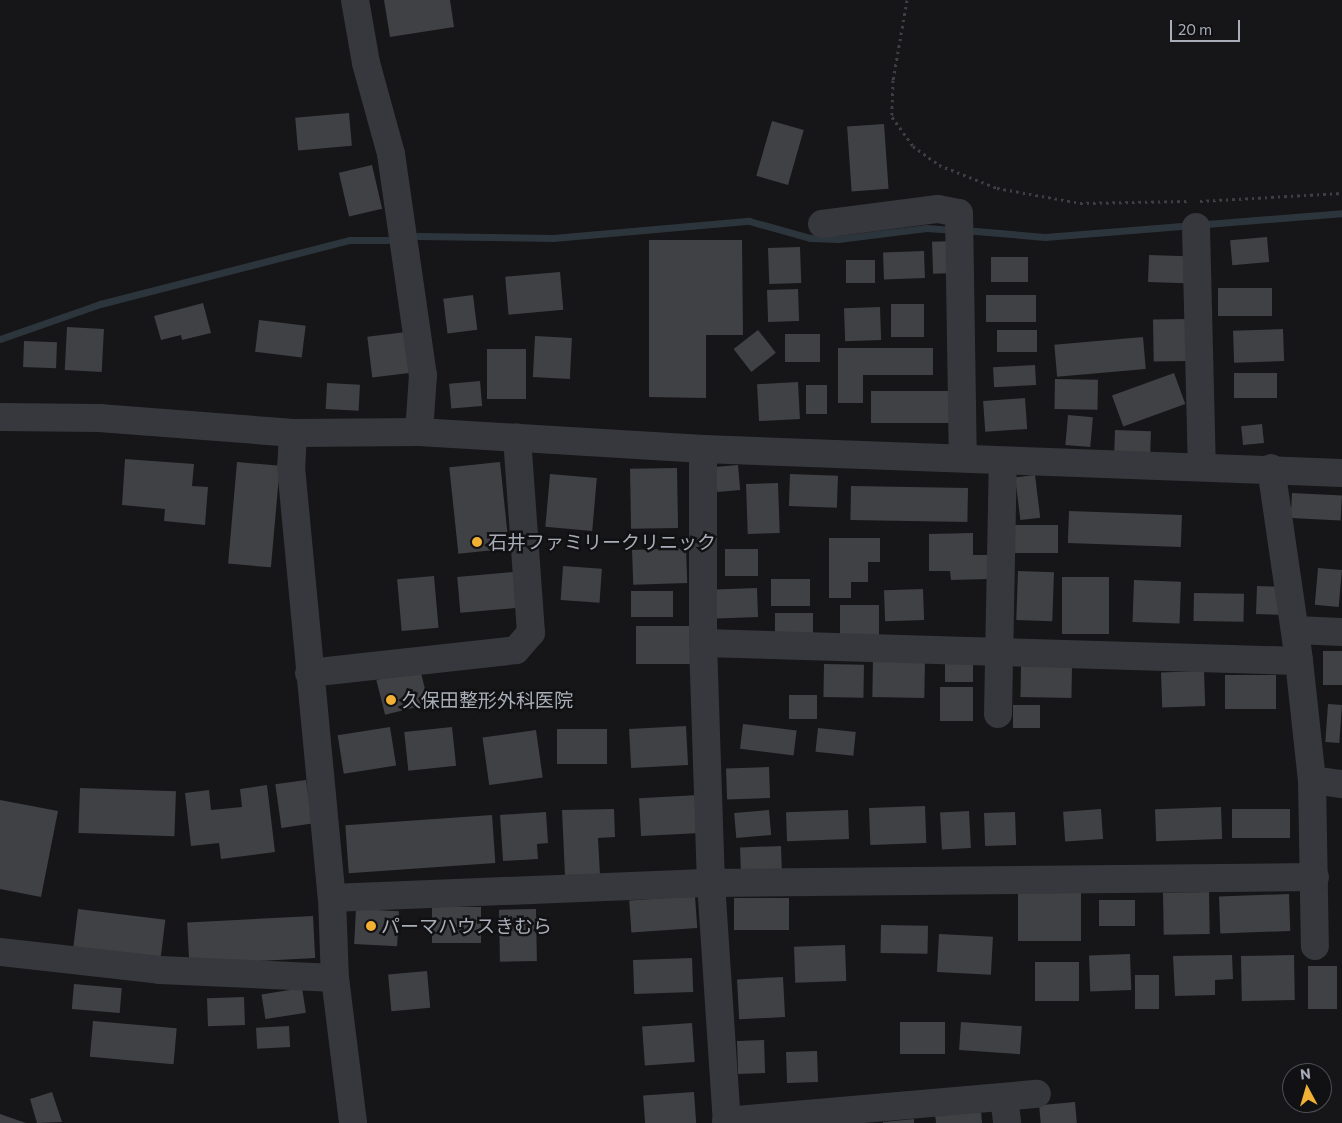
<!DOCTYPE html>
<meta charset="utf-8">
<style>
body{margin:0}
#map{position:relative;width:1342px;height:1123px;overflow:hidden;background:#161618;font-family:Commissioner,"Noto Sans JP",sans-serif}
div>[style]{position:absolute}
.stream>*{height:7px;margin:-3.5px;padding:0 3.5px;transform-origin:3.5px;border-radius:3.5px;background:#2c353c}
.building>*{inset:0;background:#404145;transform-origin:0 0}
.path>*{height:3px;margin-top:-1.5px;transform-origin:0;background:repeating-linear-gradient(90deg,#3d3f44 0 2.5px,transparent 0 6.5px)}
.minor>*{height:28px;margin:-14px;padding:0 14px;transform-origin:14px;border-radius:14px;background:#37383d}
.dots>*{width:14px;height:14px;translate:-50% -50%;box-sizing:border-box;border:2px solid #111113;border-radius:50%}
span{translate:-50% -50%;white-space:nowrap;text-align:center;line-height:1.15;-webkit-text-stroke:5px #111113;paint-order:stroke}
.poi-label{font-size:19px;color:#a8adb8}
.left{translate:0 -50%;text-align:left}
.north{position:absolute;left:1282px;top:1063px;width:50px;height:50px;box-sizing:border-box;background:#111113;border:1px solid #4d4f55;border-radius:50%;rotate:354deg;font-size:14px;font-weight:700;line-height:20px;text-align:center;color:#a8adb8}
.north::after{content:'';display:block;margin:auto;width:18px;height:22px;background:#f2b134;clip-path:polygon(50% 0,100% 100%,50% 72%,0 100%)}
.scale{position:absolute;left:1170px;top:20px;width:70px;height:22px;box-sizing:border-box;border:2px solid #a8adb8;border-top:0;padding-left:6px;font-size:15px;line-height:18px;white-space:nowrap;color:#a8adb8;-webkit-text-stroke:4px #111113;paint-order:stroke}
</style>
<div id="map">
<div class="stream">
<div style="left:964px;top:230px;width:81px;rotate:4.9deg"></div>
<div style="left:1045px;top:237px;width:298px;rotate:-4.6deg"></div>
<div style="left:418px;top:236px;width:135px;rotate:0.8deg"></div>
<div style="left:553px;top:238px;width:197px;rotate:-5deg"></div>
<div style="left:749px;top:221px;width:63px;rotate:15.6deg"></div>
<div style="left:810px;top:238px;width:28px;rotate:2deg"></div>
<div style="left:838px;top:239px;width:89px;rotate:-7.1deg"></div>
<div style="left:926px;top:228px;width:27px;rotate:4deg"></div>
<div style="left:0;top:339px;width:106px;rotate:-19.3deg"></div>
<div style="left:100px;top:304px;width:258px;rotate:-14.4deg"></div>
<div style="left:350px;top:240px;width:37px"></div>
</div>
<div class="building">
<div style="clip-path:polygon(384px 0,450px 0,454px 27px,390px 37px)"></div>
<div style="left:349px;top:113px;width:33px;height:54px;rotate:85deg"></div>
<div style="left:772px;top:121px;width:33px;height:57px;rotate:16deg"></div>
<div style="left:884px;top:124px;width:65px;height:37px;rotate:86deg"></div>
<div style="left:372px;top:165px;width:45px;height:34px;rotate:77deg"></div>
<div style="left:1267px;top:237px;width:25px;height:37px;rotate:85deg"></div>
<div style="clip-path:polygon(649px 240px,742px 240px,743px 335px,706px 335px,706px 398px,649px 397px)"></div>
<div style="left:954px;top:241px;width:32px;height:22px;rotate:88deg"></div>
<div style="left:800px;top:247px;width:36px;height:32px;rotate:88deg"></div>
<div style="left:924px;top:251px;width:27px;height:41px;rotate:88deg"></div>
<div style="left:1149px;top:255px;width:38px;height:27px;rotate:2deg"></div>
<div style="left:1028px;top:257px;width:25px;height:37px;rotate:90deg"></div>
<div style="left:846px;top:260px;width:29px;height:23px"></div>
<div style="left:560px;top:272px;width:38px;height:55px;rotate:85deg"></div>
<div style="left:1272px;top:288px;width:28px;height:54px;rotate:90deg"></div>
<div style="left:798px;top:289px;width:32px;height:31px;rotate:88deg"></div>
<div style="left:473px;top:295px;width:35px;height:30px;rotate:83deg"></div>
<div style="left:1036px;top:295px;width:27px;height:50px;rotate:90deg"></div>
<div style="clip-path:polygon(203px 303px,211px 333px,182px 340px,181px 335px,161px 340px,154px 316px)"></div>
<div style="left:891px;top:304px;width:33px;height:33px"></div>
<div style="left:880px;top:307px;width:33px;height:36px;rotate:88deg"></div>
<div style="left:1187px;top:319px;width:42px;height:34px;rotate:89deg"></div>
<div style="left:259px;top:320px;width:47px;height:32px;rotate:7deg"></div>
<div style="left:67px;top:327px;width:37px;height:43px;rotate:3deg"></div>
<div style="left:1283px;top:329px;width:32px;height:50px;rotate:88deg"></div>
<div style="left:758px;top:330px;width:29px;height:31px;rotate:52deg"></div>
<div style="left:1037px;top:330px;width:22px;height:40px;rotate:90deg"></div>
<div style="left:406px;top:332px;width:41px;height:39px;rotate:83deg"></div>
<div style="left:785px;top:334px;width:35px;height:28px"></div>
<div style="left:535px;top:336px;width:37px;height:41px;rotate:3deg"></div>
<div style="left:1143px;top:337px;width:32px;height:89px;rotate:85deg"></div>
<div style="left:24px;top:341px;width:33px;height:26px;rotate:2deg"></div>
<div style="clip-path:polygon(838px 348px,933px 348px,933px 375px,863px 375px,863px 403px,838px 403px)"></div>
<div style="left:487px;top:349px;width:39px;height:50px"></div>
<div style="left:1035px;top:365px;width:20px;height:42px;rotate:87deg"></div>
<div style="left:1174px;top:373px;width:33px;height:66px;rotate:70deg"></div>
<div style="left:1234px;top:373px;width:43px;height:25px"></div>
<div style="left:1055px;top:379px;width:43px;height:30px;rotate:1deg"></div>
<div style="left:480px;top:381px;width:25px;height:31px;rotate:85deg"></div>
<div style="left:798px;top:382px;width:37px;height:41px;rotate:87deg"></div>
<div style="left:327px;top:383px;width:33px;height:26px;rotate:3deg"></div>
<div style="left:806px;top:385px;width:21px;height:29px"></div>
<div style="left:956px;top:391px;width:32px;height:85px;rotate:90deg"></div>
<div style="left:1025px;top:398px;width:31px;height:42px;rotate:86deg"></div>
<div style="left:1068px;top:415px;width:25px;height:30px;rotate:5deg"></div>
<div style="left:1262px;top:424px;width:19px;height:21px;rotate:84deg"></div>
<div style="left:1115px;top:430px;width:36px;height:22px;rotate:2deg"></div>
<div style="clip-path:polygon(125px 459px,194px 464px,192px 486px,208px 487px,205px 525px,164px 521px,165px 509px,122px 505px)"></div>
<div style="left:237px;top:462px;width:43px;height:102px;rotate:5deg"></div>
<div style="left:500px;top:462px;width:87px;height:51px;rotate:84deg"></div>
<div style="left:738px;top:465px;width:25px;height:23px;rotate:85deg"></div>
<div style="left:677px;top:468px;width:60px;height:47px;rotate:89deg"></div>
<div style="left:550px;top:474px;width:47px;height:53px;rotate:5deg"></div>
<div style="left:790px;top:474px;width:48px;height:32px;rotate:2deg"></div>
<div style="left:1035px;top:475px;width:43px;height:20px;rotate:83deg"></div>
<div style="left:778px;top:483px;width:50px;height:32px;rotate:88deg"></div>
<div style="left:851px;top:486px;width:117px;height:34px;rotate:1deg"></div>
<div style="left:1292px;top:493px;width:50px;height:25px;rotate:3deg"></div>
<div style="left:1069px;top:511px;width:113px;height:32px;rotate:2deg"></div>
<div style="left:1013px;top:525px;width:45px;height:28px"></div>
<div style="clip-path:polygon(973px 533px,973px 555px,987px 555px,988px 579px,951px 580px,950px 571px,929px 571px,929px 534px)"></div>
<div style="clip-path:polygon(829px 538px,880px 538px,880px 562px,868px 562px,868px 582px,851px 582px,851px 598px,829px 598px)"></div>
<div style="left:686px;top:548px;width:35px;height:54px;rotate:88deg"></div>
<div style="left:725px;top:549px;width:33px;height:27px"></div>
<div style="left:563px;top:566px;width:39px;height:34px;rotate:4deg"></div>
<div style="left:1318px;top:568px;width:24px;height:37px;rotate:5deg"></div>
<div style="left:1018px;top:571px;width:36px;height:49px;rotate:2deg"></div>
<div style="left:514px;top:572px;width:36px;height:57px;rotate:85deg"></div>
<div style="left:434px;top:576px;width:52px;height:37px;rotate:85deg"></div>
<div style="left:1062px;top:577px;width:47px;height:57px"></div>
<div style="left:771px;top:579px;width:39px;height:27px"></div>
<div style="left:1134px;top:580px;width:47px;height:42px;rotate:2deg"></div>
<div style="left:1257px;top:586px;width:24px;height:28px;rotate:2deg"></div>
<div style="left:757px;top:588px;width:29px;height:41px;rotate:88deg"></div>
<div style="left:923px;top:589px;width:31px;height:39px;rotate:88deg"></div>
<div style="left:631px;top:591px;width:42px;height:26px"></div>
<div style="left:1194px;top:593px;width:50px;height:28px;rotate:1deg"></div>
<div style="left:879px;top:605px;width:31px;height:39px;rotate:90deg"></div>
<div style="left:775px;top:613px;width:38px;height:22px"></div>
<div style="left:636px;top:626px;width:54px;height:38px"></div>
<div style="left:1323px;top:651px;width:19px;height:34px"></div>
<div style="left:873px;top:658px;width:52px;height:39px;rotate:1deg"></div>
<div style="left:945px;top:661px;width:28px;height:21px"></div>
<div style="left:824px;top:664px;width:40px;height:33px;rotate:1deg"></div>
<div style="left:1021px;top:666px;width:51px;height:31px;rotate:1deg"></div>
<div style="left:420px;top:669px;width:36px;height:45px;rotate:76deg"></div>
<div style="left:1204px;top:671px;width:35px;height:43px;rotate:88deg"></div>
<div style="left:1225px;top:675px;width:51px;height:34px"></div>
<div style="left:940px;top:687px;width:33px;height:34px"></div>
<div style="left:789px;top:695px;width:28px;height:24px"></div>
<div style="left:1328px;top:704px;width:14px;height:38px;rotate:4deg"></div>
<div style="left:1013px;top:705px;width:27px;height:23px"></div>
<div style="left:743px;top:724px;width:54px;height:25px;rotate:7deg"></div>
<div style="left:686px;top:726px;width:39px;height:57px;rotate:87deg"></div>
<div style="left:390px;top:727px;width:39px;height:53px;rotate:81deg"></div>
<div style="left:452px;top:727px;width:39px;height:48px;rotate:84deg"></div>
<div style="left:818px;top:728px;width:38px;height:24px;rotate:6deg"></div>
<div style="left:607px;top:729px;width:35px;height:50px;rotate:90deg"></div>
<div style="left:536px;top:730px;width:48px;height:54px;rotate:82deg"></div>
<div style="left:769px;top:767px;width:31px;height:43px;rotate:88deg"></div>
<div style="left:306px;top:780px;width:44px;height:31px;rotate:82deg"></div>
<div style="clip-path:polygon(267px 785px,275px 852px,221px 859px,219px 843px,191px 846px,185px 793px,209px 790px,211px 810px,242px 807px,240px 789px)"></div>
<div style="left:80px;top:788px;width:96px;height:45px;rotate:2deg"></div>
<div style="left:699px;top:795px;width:38px;height:60px;rotate:87deg"></div>
<div style="clip-path:polygon(0 800px,58px 811px,41px 897px,0 889px)"></div>
<div style="left:925px;top:806px;width:37px;height:56px;rotate:88deg"></div>
<div style="left:1221px;top:807px;width:32px;height:66px;rotate:88deg"></div>
<div style="clip-path:polygon(614px 809px,615px 837px,598px 838px,600px 875px,565px 876px,562px 810px)"></div>
<div style="left:1101px;top:809px;width:30px;height:38px;rotate:86deg"></div>
<div style="left:1232px;top:809px;width:58px;height:29px"></div>
<div style="left:769px;top:810px;width:25px;height:35px;rotate:85deg"></div>
<div style="left:848px;top:810px;width:29px;height:62px;rotate:88deg"></div>
<div style="left:969px;top:811px;width:37px;height:29px;rotate:87deg"></div>
<div style="clip-path:polygon(546px 812px,548px 843px,537px 844px,538px 859px,503px 861px,500px 815px)"></div>
<div style="left:1015px;top:812px;width:33px;height:31px;rotate:88deg"></div>
<div style="left:492px;top:815px;width:48px;height:147px;rotate:86deg"></div>
<div style="left:781px;top:846px;width:23px;height:41px;rotate:88deg"></div>
<div style="left:1209px;top:892px;width:42px;height:46px;rotate:89deg"></div>
<div style="left:1018px;top:893px;width:63px;height:48px"></div>
<div style="left:1289px;top:894px;width:37px;height:70px;rotate:88deg"></div>
<div style="left:695px;top:896px;width:32px;height:66px;rotate:86deg"></div>
<div style="left:734px;top:898px;width:55px;height:32px"></div>
<div style="left:1135px;top:900px;width:26px;height:36px;rotate:90deg"></div>
<div style="left:432px;top:907px;width:49px;height:36px"></div>
<div style="left:78px;top:909px;width:88px;height:38px;rotate:7deg"></div>
<div style="left:356px;top:909px;width:43px;height:35px;rotate:3deg"></div>
<div style="left:536px;top:909px;width:52px;height:37px;rotate:89deg"></div>
<div style="left:313px;top:916px;width:42px;height:126px;rotate:87deg"></div>
<div style="left:881px;top:925px;width:47px;height:28px;rotate:1deg"></div>
<div style="left:939px;top:934px;width:54px;height:38px;rotate:3deg"></div>
<div style="left:845px;top:945px;width:36px;height:51px;rotate:88deg"></div>
<div style="left:1130px;top:954px;width:36px;height:41px;rotate:88deg"></div>
<div style="clip-path:polygon(1232px 955px,1233px 979px,1215px 980px,1215px 995px,1175px 996px,1173px 956px)"></div>
<div style="left:1294px;top:955px;width:45px;height:53px;rotate:89deg"></div>
<div style="left:692px;top:958px;width:34px;height:59px;rotate:88deg"></div>
<div style="left:1079px;top:962px;width:39px;height:44px;rotate:90deg"></div>
<div style="left:1308px;top:966px;width:29px;height:43px"></div>
<div style="left:427px;top:971px;width:37px;height:39px;rotate:85deg"></div>
<div style="left:1135px;top:975px;width:24px;height:34px"></div>
<div style="left:783px;top:977px;width:40px;height:46px;rotate:87deg"></div>
<div style="left:74px;top:984px;width:48px;height:25px;rotate:5deg"></div>
<div style="left:302px;top:988px;width:25px;height:41px;rotate:81deg"></div>
<div style="left:244px;top:997px;width:28px;height:37px;rotate:88deg"></div>
<div style="left:93px;top:1021px;width:84px;height:36px;rotate:5deg"></div>
<div style="left:945px;top:1022px;width:32px;height:45px;rotate:90deg"></div>
<div style="left:961px;top:1022px;width:61px;height:28px;rotate:4deg"></div>
<div style="left:692px;top:1023px;width:39px;height:50px;rotate:86deg"></div>
<div style="left:289px;top:1026px;width:21px;height:33px;rotate:87deg"></div>
<div style="left:764px;top:1040px;width:33px;height:27px;rotate:88deg"></div>
<div style="left:817px;top:1051px;width:31px;height:31px;rotate:88deg"></div>
<div style="clip-path:polygon(52px 1092px,62px 1122px,37px 1123px,30px 1099px)"></div>
<div style="left:694px;top:1092px;width:31px;height:51px;rotate:86deg"></div>
<div style="left:1075px;top:1102px;width:21px;height:36px;rotate:85deg"></div>
<div style="clip-path:polygon(981px 1111px,982px 1123px,936px 1123px,935px 1114px)"></div>
<div style="clip-path:polygon(0 1114px,26px 1123px,0 1123px)"></div>
<div style="clip-path:polygon(914px 1119px,914px 1123px,883px 1123px,883px 1122px)"></div>
</div>
<div class="path">
<div style="left:907px;top:0;width:81px;rotate:99.9deg"></div>
<div style="left:893px;top:80px;width:37px;rotate:92deg"></div>
<div style="left:892px;top:117px;width:36px;rotate:54deg"></div>
<div style="left:913px;top:146px;width:32px;rotate:36deg"></div>
<div style="left:939px;top:165px;width:62px;rotate:21.6deg"></div>
<div style="left:997px;top:188px;width:84px;rotate:10.2deg"></div>
<div style="left:1080px;top:203px;width:109px;rotate:-1.1deg"></div>
<div style="left:1200px;top:201px;width:142px;rotate:-3.2deg"></div>
</div>
<div class="minor">
<div style="left:355px;top:0;width:64px;rotate:80.1deg"></div>
<div style="left:366px;top:63px;width:94px;rotate:74.6deg"></div>
<div style="left:391px;top:154px;width:223px;rotate:81.8deg"></div>
<div style="left:423px;top:375px;width:57px;rotate:94deg"></div>
<div style="left:822px;top:224px;width:117px;rotate:-7.4deg"></div>
<div style="left:938px;top:209px;width:21px;rotate:11deg"></div>
<div style="left:959px;top:213px;width:245px;rotate:89.1deg"></div>
<div style="left:1196px;top:227px;width:239px;rotate:88.6deg"></div>
<div style="left:0;top:417px;width:99px;rotate:0.6deg"></div>
<div style="left:99px;top:418px;width:195px;rotate:4.4deg"></div>
<div style="left:293px;top:433px;width:126px;rotate:-0.5deg"></div>
<div style="left:419px;top:432px;width:285px;rotate:3.4deg"></div>
<div style="left:703px;top:449px;width:639px;rotate:2.15deg"></div>
<div style="left:293px;top:433px;width:34px;rotate:93deg"></div>
<div style="left:291px;top:467px;width:433px;rotate:84.6deg"></div>
<div style="left:332px;top:898px;width:80px;rotate:87.9deg"></div>
<div style="left:335px;top:978px;width:146px;rotate:82.9deg"></div>
<div style="left:703px;top:449px;width:194px;rotate:90deg"></div>
<div style="left:703px;top:643px;width:240px;rotate:88.1deg"></div>
<div style="left:711px;top:883px;width:241px;rotate:86.2deg"></div>
<div style="left:1271px;top:468px;width:195px;rotate:81.7deg"></div>
<div style="left:1299px;top:661px;width:120px;rotate:83.8deg"></div>
<div style="left:1312px;top:780px;width:166px;rotate:89deg"></div>
<div style="left:1295px;top:630px;width:47px;rotate:2.4deg"></div>
<div style="left:703px;top:643px;width:596px;rotate:1.73deg"></div>
<div style="left:309px;top:673px;width:208px;rotate:-6.3deg"></div>
<div style="left:516px;top:650px;width:23px;rotate:-49deg"></div>
<div style="left:531px;top:633px;width:196px;rotate:-94.1deg"></div>
<div style="left:998px;top:714px;width:253px;rotate:-88.9deg"></div>
<div style="left:1312px;top:780px;width:30px;rotate:8deg"></div>
<div style="left:332px;top:898px;width:379px;rotate:-2.3deg"></div>
<div style="left:711px;top:883px;width:604px;rotate:-0.57deg"></div>
<div style="left:0;top:952px;width:161px;rotate:6.4deg"></div>
<div style="left:160px;top:970px;width:175px;rotate:2.6deg"></div>
<div style="left:1004px;top:1097px;width:26px;rotate:83deg"></div>
<div style="left:726px;top:1121px;width:312px;rotate:-5deg"></div>
</div>
<div class="dots">
<div style="left:477px;top:542px;background:#f2b134"></div>
<div style="left:391px;top:700px;background:#f2b134"></div>
<div style="left:371px;top:926px;background:#f2b134"></div>
</div>
<div class="poi-label">
<span class="left" style="left:488px;top:542px">石井ファミリークリニック</span>
<span class="left" style="left:402px;top:700px">久保田整形外科医院</span>
<span class="left" style="left:381px;top:926px">パーマハウスきむら</span>
</div>
<div class="north">N</div>
<div class="scale">20 m</div>
</div>
